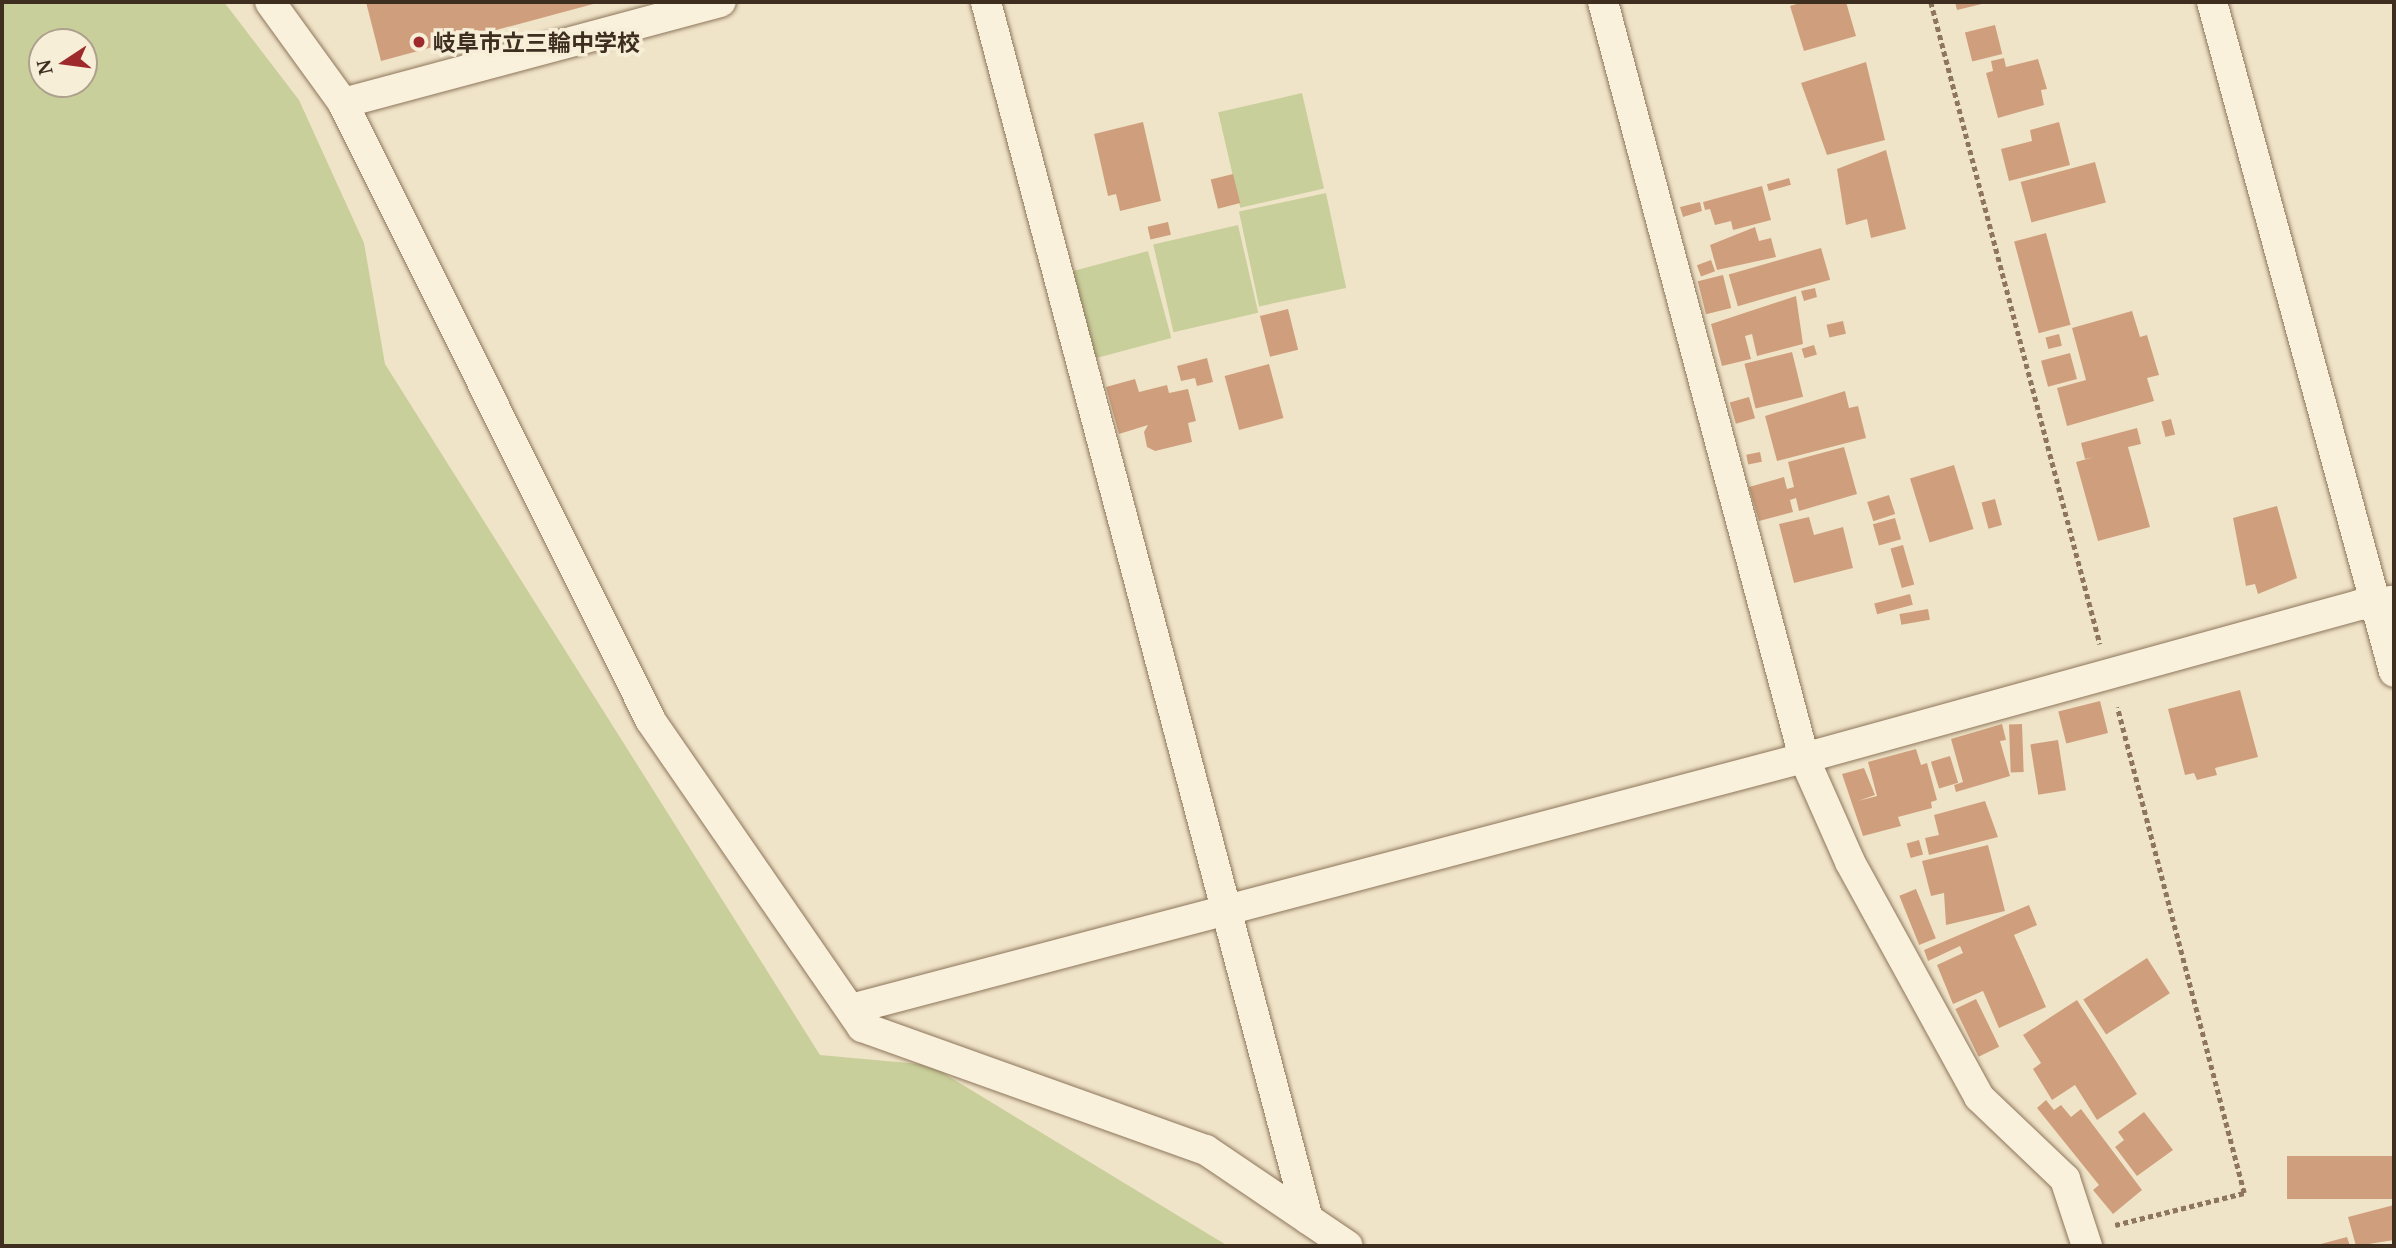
<!DOCTYPE html>
<meta charset="utf-8">
<style>
body{margin:0}
#map{position:relative;width:2396px;height:1248px;overflow:hidden;background:#f0e4c8;font-family:"Noto Serif","Noto Sans JP",serif}
div>[style]{position:absolute}
.green>*{inset:0;background:#c9cf9b;transform-origin:0 0}
.building>*{inset:0;background:#cf9f7d;transform-origin:0 0}
.path>*{height:4.5px;margin-top:-2.25px;transform-origin:0;background:repeating-linear-gradient(90deg,#8d765c 0 5px,transparent 0 8.5px)}
.roads{filter:drop-shadow(0 0 2px #8d765c) drop-shadow(0 0 2px #8d765c)}
.minor>*{height:30px;margin:-15px;padding:0 15px;transform-origin:15px;border-radius:15px;background:#faf1dc}
.dots>*{width:19px;height:19px;translate:-50% -50%;box-sizing:border-box;border:4px solid #f7eed8;border-radius:50%}
span{translate:-50% -50%;white-space:nowrap;text-align:center;line-height:1.15;-webkit-text-stroke:7px #f7eed8;paint-order:stroke}
.poi-label{font-size:23px;color:#3d2e20;font-weight:700}
.left{translate:0 -50%;text-align:left}
.frame{position:absolute;inset:0;border:4px solid #3d2e20;pointer-events:none}
.north{position:absolute;left:28px;top:28px;width:70px;height:70px;box-sizing:border-box;background:#f7eed8;border:2px solid #ada18e;border-radius:50%;rotate:257deg;font-size:19px;font-weight:700;line-height:28px;text-align:center;color:#3d2e20}
.north::after{content:'';display:block;margin:auto;width:24px;height:32px;background:#9e2a2b;clip-path:polygon(50% 0,100% 100%,50% 72%,0 100%)}
</style>
<div id="map">
<div class="green">
<div style="clip-path:polygon(evenodd,2px 2px,224px 2px,299px 100px,364px 243px,385px 364px,820px 1055px,930px 1065px,1228px 1246px,2px 1246px,2px 2px,42px 42px,84px 42px,84px 84px,42px 84px,42px 42px)"></div>
<div style="left:1302px;top:93px;width:98px;height:86px;rotate:77deg"></div>
<div style="left:1326px;top:193px;width:97px;height:89px;rotate:78deg"></div>
<div style="left:1238px;top:225px;width:90px;height:87px;rotate:77deg"></div>
<div style="left:1148px;top:251px;width:90px;height:89px;rotate:75deg"></div>
</div>
<div class="building">
<div style="clip-path:polygon(366px 2px,597px 2px,597px 3px,381px 61px)"></div>
<div style="clip-path:polygon(1803px 2px,1846px 2px,1856px 36px,1804px 51px,1790px 6px)"></div>
<div style="clip-path:polygon(1955px 2px,1986px 2px,1986px 3px,1957px 10px)"></div>
<div style="left:1995px;top:25px;width:30px;height:31px;rotate:76deg"></div>
<div style="clip-path:polygon(2004px 58px,2006px 67px,2038px 59px,2047px 89px,2041px 90px,2044px 105px,1998px 118px,1986px 73px,1993px 71px,1991px 61px)"></div>
<div style="clip-path:polygon(1866px 62px,1885px 140px,1827px 155px,1801px 83px)"></div>
<div style="clip-path:polygon(1143px 122px,1161px 201px,1120px 211px,1116px 194px,1108px 196px,1094px 134px)"></div>
<div style="clip-path:polygon(2059px 122px,2070px 165px,2009px 181px,2001px 149px,2032px 141px,2030px 130px)"></div>
<div style="clip-path:polygon(1886px 150px,1906px 229px,1871px 238px,1867px 219px,1846px 225px,1837px 169px)"></div>
<div style="left:2095px;top:162px;width:42px;height:77px;rotate:75deg"></div>
<div style="left:1233px;top:174px;width:30px;height:23px;rotate:76deg"></div>
<div style="left:1789px;top:178px;width:7px;height:23px;rotate:74deg"></div>
<div style="clip-path:polygon(1762px 186px,1771px 220px,1733px 230px,1731px 221px,1715px 225px,1710px 209px,1705px 210px,1703px 202px)"></div>
<div style="clip-path:polygon(1700px 202px,1702px 211px,1683px 217px,1680px 207px)"></div>
<div style="left:1168px;top:222px;width:13px;height:21px;rotate:77deg"></div>
<div style="clip-path:polygon(1755px 227px,1759px 241px,1771px 238px,1776px 257px,1717px 270px,1710px 245px)"></div>
<div style="left:2046px;top:233px;width:95px;height:33px;rotate:75deg"></div>
<div style="left:1821px;top:248px;width:33px;height:96px;rotate:74deg"></div>
<div style="left:1711px;top:260px;width:12px;height:15px;rotate:70deg"></div>
<div style="left:1723px;top:275px;width:34px;height:26px;rotate:76deg"></div>
<div style="clip-path:polygon(1815px 288px,1817px 297px,1804px 301px,1801px 291px)"></div>
<div style="clip-path:polygon(1796px 296px,1803px 344px,1757px 356px,1752px 334px,1745px 336px,1751px 359px,1722px 366px,1711px 324px)"></div>
<div style="left:1288px;top:309px;width:42px;height:29px;rotate:76deg"></div>
<div style="clip-path:polygon(2132px 311px,2140px 337px,2147px 335px,2159px 375px,2147px 378px,2154px 401px,2067px 426px,2057px 388px,2086px 380px,2072px 328px)"></div>
<div style="left:1843px;top:321px;width:13px;height:17px;rotate:77deg"></div>
<div style="left:2059px;top:334px;width:12px;height:14px;rotate:76deg"></div>
<div style="left:1814px;top:345px;width:10px;height:13px;rotate:73deg"></div>
<div style="left:1792px;top:352px;width:46px;height:49px;rotate:76deg"></div>
<div style="left:2070px;top:353px;width:27px;height:30px;rotate:75deg"></div>
<div style="clip-path:polygon(1207px 358px,1213px 382px,1197px 386px,1195px 378px,1181px 381px,1177px 366px)"></div>
<div style="left:1269px;top:364px;width:56px;height:46px;rotate:75deg"></div>
<div style="clip-path:polygon(1135px 379px,1139px 392px,1167px 385px,1169px 393px,1188px 389px,1196px 421px,1188px 423px,1192px 442px,1155px 451px,1147px 447px,1144px 432px,1148px 425px,1119px 434px,1106px 387px)"></div>
<div style="clip-path:polygon(1845px 391px,1849px 408px,1858px 406px,1866px 438px,1777px 461px,1765px 416px)"></div>
<div style="left:1749px;top:397px;width:22px;height:20px;rotate:74deg"></div>
<div style="left:2171px;top:419px;width:16px;height:10px;rotate:75deg"></div>
<div style="clip-path:polygon(2137px 428px,2141px 444px,2128px 447px,2150px 527px,2098px 541px,2076px 462px,2094px 457px,2085px 459px,2081px 443px)"></div>
<div style="clip-path:polygon(1844px 447px,1857px 494px,1799px 511px,1796px 498px,1790px 500px,1793px 512px,1759px 521px,1749px 487px,1784px 477px,1787px 489px,1794px 487px,1788px 462px)"></div>
<div style="left:1760px;top:452px;width:10px;height:14px;rotate:79deg"></div>
<div style="left:1954px;top:465px;width:67px;height:46px;rotate:73deg"></div>
<div style="left:1889px;top:495px;width:20px;height:23px;rotate:72deg"></div>
<div style="left:1995px;top:499px;width:27px;height:14px;rotate:75deg"></div>
<div style="clip-path:polygon(2277px 506px,2297px 578px,2258px 594px,2255px 584px,2246px 586px,2233px 518px)"></div>
<div style="clip-path:polygon(1809px 517px,1814px 535px,1843px 527px,1853px 568px,1794px 583px,1779px 524px)"></div>
<div style="left:1895px;top:518px;width:22px;height:23px;rotate:74deg"></div>
<div style="left:1903px;top:545px;width:41px;height:13px;rotate:74deg"></div>
<div style="left:1910px;top:594px;width:11px;height:37px;rotate:75deg"></div>
<div style="left:1928px;top:609px;width:11px;height:29px;rotate:80deg"></div>
<div style="clip-path:polygon(2240px 690px,2258px 757px,2215px 768px,2217px 775px,2197px 780px,2194px 773px,2185px 775px,2168px 709px)"></div>
<div style="left:2100px;top:701px;width:33px;height:43px;rotate:76deg"></div>
<div style="clip-path:polygon(2002px 724px,2006px 740px,2000px 741px,2010px 776px,1956px 792px,1954px 785px,1963px 782px,1951px 739px)"></div>
<div style="left:2022px;top:724px;width:48px;height:13px;rotate:88deg"></div>
<div style="left:2058px;top:740px;width:51px;height:28px;rotate:81deg"></div>
<div style="clip-path:polygon(1916px 749px,1921px 765px,1927px 763px,1937px 800px,1931px 802px,1932px 808px,1898px 817px,1901px 826px,1863px 836px,1842px 774px,1864px 768px,1875px 795px,1858px 801px,1877px 796px,1868px 762px)"></div>
<div style="left:1950px;top:756px;width:28px;height:20px;rotate:73deg"></div>
<div style="clip-path:polygon(1985px 801px,1998px 837px,1929px 855px,1925px 838px,1939px 835px,1934px 815px)"></div>
<div style="left:1919px;top:840px;width:15px;height:13px;rotate:74deg"></div>
<div style="clip-path:polygon(1988px 845px,2005px 911px,1946px 925px,1944px 893px,1931px 896px,1922px 861px)"></div>
<div style="left:1916px;top:889px;width:53px;height:18px;rotate:68deg"></div>
<div style="clip-path:polygon(2029px 905px,2037px 925px,2014px 935px,2046px 1007px,1999px 1028px,1983px 991px,1953px 1004px,1937px 965px,1963px 953px,1960px 946px,1928px 961px,1924px 950px)"></div>
<div style="left:2147px;top:958px;width:42px;height:76px;rotate:57deg"></div>
<div style="left:1976px;top:999px;width:53px;height:23px;rotate:64deg"></div>
<div style="clip-path:polygon(2077px 1000px,2137px 1094px,2097px 1120px,2075px 1085px,2052px 1100px,2033px 1069px,2041px 1063px,2023px 1035px)"></div>
<div style="clip-path:polygon(2046px 1100px,2054px 1110px,2061px 1105px,2071px 1117px,2081px 1109px,2142px 1190px,2113px 1214px,2093px 1190px,2099px 1185px,2037px 1108px)"></div>
<div style="clip-path:polygon(2144px 1112px,2173px 1150px,2137px 1176px,2115px 1147px,2124px 1140px,2118px 1132px)"></div>
<div style="left:2394px;top:1156px;width:43px;height:107px;rotate:90deg"></div>
<div style="clip-path:polygon(2394px 1205px,2394px 1240px,2356px 1246px,2348px 1217px)"></div>
<div style="clip-path:polygon(2347px 1237px,2350px 1246px,2317px 1246px,2317px 1245px)"></div>
</div>
<div class="path">
<div style="left:1931px;top:2px;width:664px;rotate:75.25deg"></div>
<div style="left:2115px;top:1225px;width:133px;rotate:-13.9deg"></div>
<div style="left:2244px;top:1193px;width:502px;rotate:-104.64deg"></div>
</div>
<div class="roads">
<div class="minor">
<div style="left:270px;top:2px;width:125px;rotate:54.1deg"></div>
<div style="left:343px;top:103px;width:690px;rotate:63.51deg"></div>
<div style="left:651px;top:721px;width:372px;rotate:55.4deg"></div>
<div style="left:862px;top:1027px;width:365px;rotate:19.7deg"></div>
<div style="left:1206px;top:1150px;width:171px;rotate:34.1deg"></div>
<div style="left:986px;top:2px;width:1259px;rotate:75.18deg"></div>
<div style="left:1603px;top:2px;width:782px;rotate:75.11deg"></div>
<div style="left:1804px;top:758px;width:114px;rotate:66.1deg"></div>
<div style="left:1850px;top:862px;width:268px;rotate:61.2deg"></div>
<div style="left:1979px;top:1097px;width:119px;rotate:43.6deg"></div>
<div style="left:2065px;top:1179px;width:71px;rotate:71.8deg"></div>
<div style="left:2212px;top:2px;width:694px;rotate:74.8deg"></div>
<div style="left:343px;top:103px;width:391px;rotate:-15deg"></div>
<div style="left:851px;top:1009px;width:985px;rotate:-14.76deg"></div>
<div style="left:1804px;top:758px;width:576px;rotate:-15.41deg"></div>
<div style="left:2359px;top:605px;width:35px;rotate:-7deg"></div>
</div>
</div>
<div class="dots">
<div style="left:419px;top:42px;background:#9e2a2b"></div>
</div>
<div class="poi-label">
<span class="left" style="left:433px;top:42px">岐阜市立三輪中学校</span>
</div>
<div class="frame"></div>
<div class="north">N</div>
</div>
